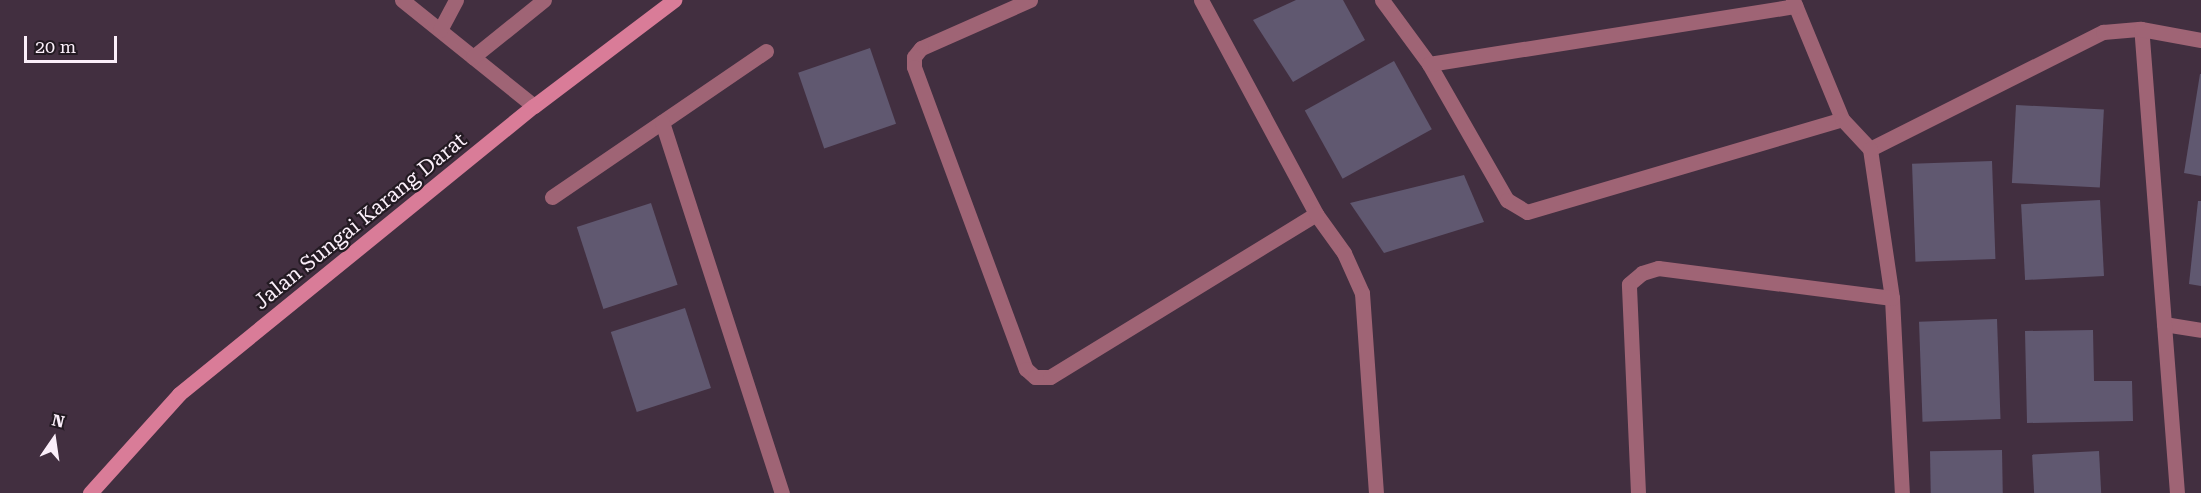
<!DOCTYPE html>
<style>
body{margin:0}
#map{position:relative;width:2201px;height:493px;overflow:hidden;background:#422f40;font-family:"Roboto Serif",serif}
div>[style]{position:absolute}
.building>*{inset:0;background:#605870;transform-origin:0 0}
.lane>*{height:15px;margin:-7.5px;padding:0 7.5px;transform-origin:7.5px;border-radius:7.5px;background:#9f6475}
.street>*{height:15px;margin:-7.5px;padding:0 7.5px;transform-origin:7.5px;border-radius:7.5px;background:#9f6475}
.secondary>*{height:15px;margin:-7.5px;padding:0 7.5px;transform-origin:7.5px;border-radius:7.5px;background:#d97c98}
span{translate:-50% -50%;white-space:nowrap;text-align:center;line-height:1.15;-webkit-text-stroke:4.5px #231a22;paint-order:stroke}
.street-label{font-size:21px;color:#fbeffa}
.north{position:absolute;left:24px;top:409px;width:60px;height:60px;-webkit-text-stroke:4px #231a22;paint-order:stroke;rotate:13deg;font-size:16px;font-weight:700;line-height:24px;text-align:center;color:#fbeffa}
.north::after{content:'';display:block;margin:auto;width:21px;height:27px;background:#fbeffa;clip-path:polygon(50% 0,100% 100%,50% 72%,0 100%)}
.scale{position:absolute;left:24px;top:36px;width:93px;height:27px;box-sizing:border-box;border:3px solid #fbeffa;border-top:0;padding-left:8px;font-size:18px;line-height:21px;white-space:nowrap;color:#fbeffa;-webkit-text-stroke:4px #231a22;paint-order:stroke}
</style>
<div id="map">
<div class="building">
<div style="clip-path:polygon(1296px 0,1343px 0,1365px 40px,1293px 82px,1253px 20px)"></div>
<div style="left:870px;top:48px;width:80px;height:76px;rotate:71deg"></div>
<div style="left:1394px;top:61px;width:78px;height:102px;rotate:61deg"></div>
<div style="clip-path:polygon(2200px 74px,2201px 74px,2201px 176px,2184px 173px)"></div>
<div style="left:2016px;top:105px;width:88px;height:78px;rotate:3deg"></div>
<div style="left:1992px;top:161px;width:98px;height:80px;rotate:88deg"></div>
<div style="clip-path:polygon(1464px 175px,1484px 222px,1384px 253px,1350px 203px)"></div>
<div style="left:2100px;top:200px;width:76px;height:79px;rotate:87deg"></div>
<div style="clip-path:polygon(2198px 201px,2201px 201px,2201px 286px,2189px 284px)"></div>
<div style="left:651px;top:203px;width:86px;height:78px;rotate:72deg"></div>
<div style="left:685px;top:308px;width:84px;height:78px;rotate:72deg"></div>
<div style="left:1997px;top:319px;width:100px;height:78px;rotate:88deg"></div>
<div style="clip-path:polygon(2093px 330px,2094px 381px,2132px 381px,2133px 421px,2027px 423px,2025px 331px)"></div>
<div style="left:2002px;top:450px;width:43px;height:72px;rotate:89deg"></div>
<div style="left:2099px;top:451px;width:42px;height:67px;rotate:87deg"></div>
</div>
<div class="lane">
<div style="left:1382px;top:0;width:79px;rotate:53.7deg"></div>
<div style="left:1429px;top:64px;width:157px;rotate:60.2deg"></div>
<div style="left:1507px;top:200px;width:23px;rotate:31deg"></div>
<div style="left:1527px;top:212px;width:328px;rotate:-16.4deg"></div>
<div style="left:1870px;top:149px;width:261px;rotate:-26.7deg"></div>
<div style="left:2103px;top:32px;width:38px;rotate:-5deg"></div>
<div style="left:552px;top:197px;width:259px;rotate:-34.3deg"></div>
</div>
<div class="street">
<div style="left:402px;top:0;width:169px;rotate:38.8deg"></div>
<div style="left:1030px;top:0;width:119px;rotate:156.2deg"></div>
<div style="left:921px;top:48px;width:11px;rotate:128deg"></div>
<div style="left:914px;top:57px;width:10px;rotate:90deg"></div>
<div style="left:914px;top:67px;width:322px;rotate:69.7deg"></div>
<div style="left:1026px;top:369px;width:12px;rotate:42deg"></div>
<div style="left:1035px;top:377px;width:15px"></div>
<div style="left:1050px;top:377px;width:312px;rotate:-31.5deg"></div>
<div style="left:1201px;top:0;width:243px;rotate:61.7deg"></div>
<div style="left:1316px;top:214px;width:48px;rotate:54.3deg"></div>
<div style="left:1344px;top:253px;width:44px;rotate:65.8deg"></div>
<div style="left:1362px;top:293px;width:200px;rotate:86deg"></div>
<div style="left:1793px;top:0;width:129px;rotate:67.6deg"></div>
<div style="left:1842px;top:119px;width:41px;rotate:47deg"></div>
<div style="left:1870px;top:149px;width:151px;rotate:81.6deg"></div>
<div style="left:1892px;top:298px;width:195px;rotate:87.1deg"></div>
<div style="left:440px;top:30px;width:34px;rotate:-62deg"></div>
<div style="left:473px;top:57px;width:91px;rotate:-38.8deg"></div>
<div style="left:1429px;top:64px;width:371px;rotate:-9deg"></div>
<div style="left:662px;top:122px;width:390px;rotate:72.1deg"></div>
<div style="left:2164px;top:324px;width:37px;rotate:9deg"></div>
<div style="left:1638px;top:493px;width:209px;rotate:-92.5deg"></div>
<div style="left:1629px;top:284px;width:17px;rotate:-40deg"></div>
<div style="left:1642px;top:273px;width:17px;rotate:-17deg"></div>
<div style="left:1658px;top:268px;width:236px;rotate:7.3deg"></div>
<div style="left:2177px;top:493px;width:465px;rotate:-94.4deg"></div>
<div style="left:2141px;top:29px;width:61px;rotate:10.4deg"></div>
</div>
<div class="secondary">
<div style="left:90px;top:493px;width:133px;rotate:-48deg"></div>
<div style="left:179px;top:394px;width:457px;rotate:-39.1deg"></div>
<div style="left:534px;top:106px;width:176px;rotate:-37.1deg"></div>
</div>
<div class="street-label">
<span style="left:360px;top:221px;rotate:-39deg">Jalan Sungai Karang Darat</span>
</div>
<div class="north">N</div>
<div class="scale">20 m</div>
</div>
